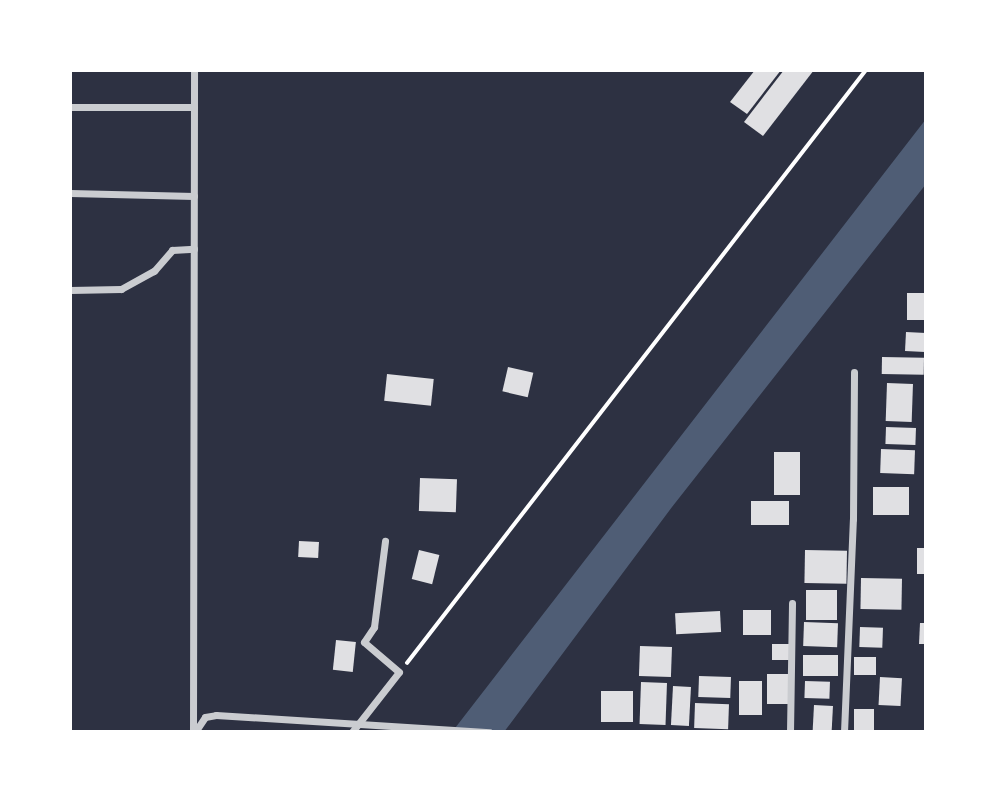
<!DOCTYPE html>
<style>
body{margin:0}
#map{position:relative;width:996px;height:802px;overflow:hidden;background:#2d3142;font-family:Karla,sans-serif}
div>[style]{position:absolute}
.water>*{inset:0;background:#4f5d75}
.building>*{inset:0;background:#e0e0e3;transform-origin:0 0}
.path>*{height:3.5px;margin:-1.75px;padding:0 1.75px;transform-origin:1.75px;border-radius:1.75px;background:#fff}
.minor>*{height:7px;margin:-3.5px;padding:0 3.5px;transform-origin:3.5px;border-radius:3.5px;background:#caccd0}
span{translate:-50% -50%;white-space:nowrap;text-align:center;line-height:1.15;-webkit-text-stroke:5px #fff;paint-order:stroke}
.frame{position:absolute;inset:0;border:72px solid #fff;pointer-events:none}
</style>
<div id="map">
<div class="water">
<div style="clip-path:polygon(926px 119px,926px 184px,672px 507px,504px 732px,452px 732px)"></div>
</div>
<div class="building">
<div style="clip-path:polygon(755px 70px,781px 70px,747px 114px,730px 102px)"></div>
<div style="clip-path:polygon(784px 70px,814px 70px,763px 136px,744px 122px)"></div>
<div style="left:907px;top:293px;width:19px;height:27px"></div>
<div style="left:906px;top:332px;width:20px;height:19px;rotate:3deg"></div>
<div style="left:882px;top:357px;width:42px;height:17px;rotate:1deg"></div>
<div style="left:508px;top:367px;width:26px;height:25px;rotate:13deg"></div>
<div style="left:387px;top:374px;width:47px;height:27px;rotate:6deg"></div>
<div style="left:887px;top:383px;width:26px;height:38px;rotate:2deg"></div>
<div style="left:886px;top:427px;width:30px;height:17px;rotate:2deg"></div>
<div style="left:881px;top:449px;width:34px;height:24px;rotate:2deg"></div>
<div style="left:774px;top:452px;width:26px;height:43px"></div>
<div style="left:420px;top:478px;width:37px;height:33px;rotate:2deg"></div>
<div style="left:909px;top:487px;width:28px;height:36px;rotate:90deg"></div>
<div style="left:751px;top:501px;width:38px;height:24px"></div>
<div style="left:299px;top:541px;width:20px;height:16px;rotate:3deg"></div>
<div style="left:917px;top:548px;width:9px;height:26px"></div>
<div style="left:419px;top:550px;width:21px;height:30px;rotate:14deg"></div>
<div style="left:805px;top:550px;width:42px;height:33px;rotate:1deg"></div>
<div style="left:861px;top:578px;width:41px;height:31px;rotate:1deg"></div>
<div style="left:806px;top:590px;width:31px;height:30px"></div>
<div style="left:743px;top:610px;width:28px;height:25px"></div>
<div style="left:720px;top:611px;width:21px;height:45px;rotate:87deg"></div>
<div style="left:804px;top:622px;width:34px;height:24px;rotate:2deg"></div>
<div style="clip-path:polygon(920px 623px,926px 623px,926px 644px,919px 644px)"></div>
<div style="left:860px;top:627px;width:23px;height:20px;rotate:2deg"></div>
<div style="left:336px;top:640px;width:20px;height:30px;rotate:6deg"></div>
<div style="left:772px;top:644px;width:19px;height:16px"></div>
<div style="left:640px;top:646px;width:32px;height:30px;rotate:2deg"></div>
<div style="left:803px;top:655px;width:35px;height:21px"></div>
<div style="left:854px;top:657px;width:22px;height:18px"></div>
<div style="left:767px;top:674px;width:22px;height:30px"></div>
<div style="left:699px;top:676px;width:32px;height:21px;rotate:2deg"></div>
<div style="left:880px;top:677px;width:22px;height:28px;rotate:3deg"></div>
<div style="left:739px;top:681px;width:23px;height:34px"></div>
<div style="left:805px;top:681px;width:25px;height:17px;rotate:2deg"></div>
<div style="left:641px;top:682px;width:26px;height:42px;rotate:2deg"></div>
<div style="left:673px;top:686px;width:18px;height:39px;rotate:3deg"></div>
<div style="left:601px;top:691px;width:32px;height:31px"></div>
<div style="left:695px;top:703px;width:34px;height:25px;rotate:2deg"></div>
<div style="left:814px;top:705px;width:19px;height:27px;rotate:3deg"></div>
<div style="left:854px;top:709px;width:20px;height:23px"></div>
</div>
<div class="path">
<div style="left:407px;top:663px;width:750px;rotate:-52.26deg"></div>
</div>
<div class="minor">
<div style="left:70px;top:107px;width:124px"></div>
<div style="left:70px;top:193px;width:124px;rotate:1.4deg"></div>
<div style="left:70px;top:290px;width:51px;rotate:-1.1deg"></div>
<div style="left:121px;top:289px;width:38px;rotate:-29deg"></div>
<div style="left:154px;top:271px;width:28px;rotate:-49deg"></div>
<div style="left:172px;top:250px;width:22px;rotate:-3deg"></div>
<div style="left:193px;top:732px;width:662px;rotate:-89.91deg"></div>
<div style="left:195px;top:732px;width:18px;rotate:-56deg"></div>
<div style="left:205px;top:717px;width:11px;rotate:-10deg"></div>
<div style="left:216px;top:715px;width:274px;rotate:3.6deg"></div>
<div style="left:352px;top:732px;width:76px;rotate:-51.9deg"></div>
<div style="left:399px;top:672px;width:46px;rotate:-139.4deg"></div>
<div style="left:364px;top:642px;width:18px;rotate:-56deg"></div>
<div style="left:374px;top:627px;width:87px;rotate:-82.7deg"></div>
<div style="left:790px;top:732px;width:129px;rotate:-89.1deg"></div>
<div style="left:844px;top:732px;width:213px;rotate:-87.6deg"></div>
<div style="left:853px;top:519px;width:147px;rotate:-89.6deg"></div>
</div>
<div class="frame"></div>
</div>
